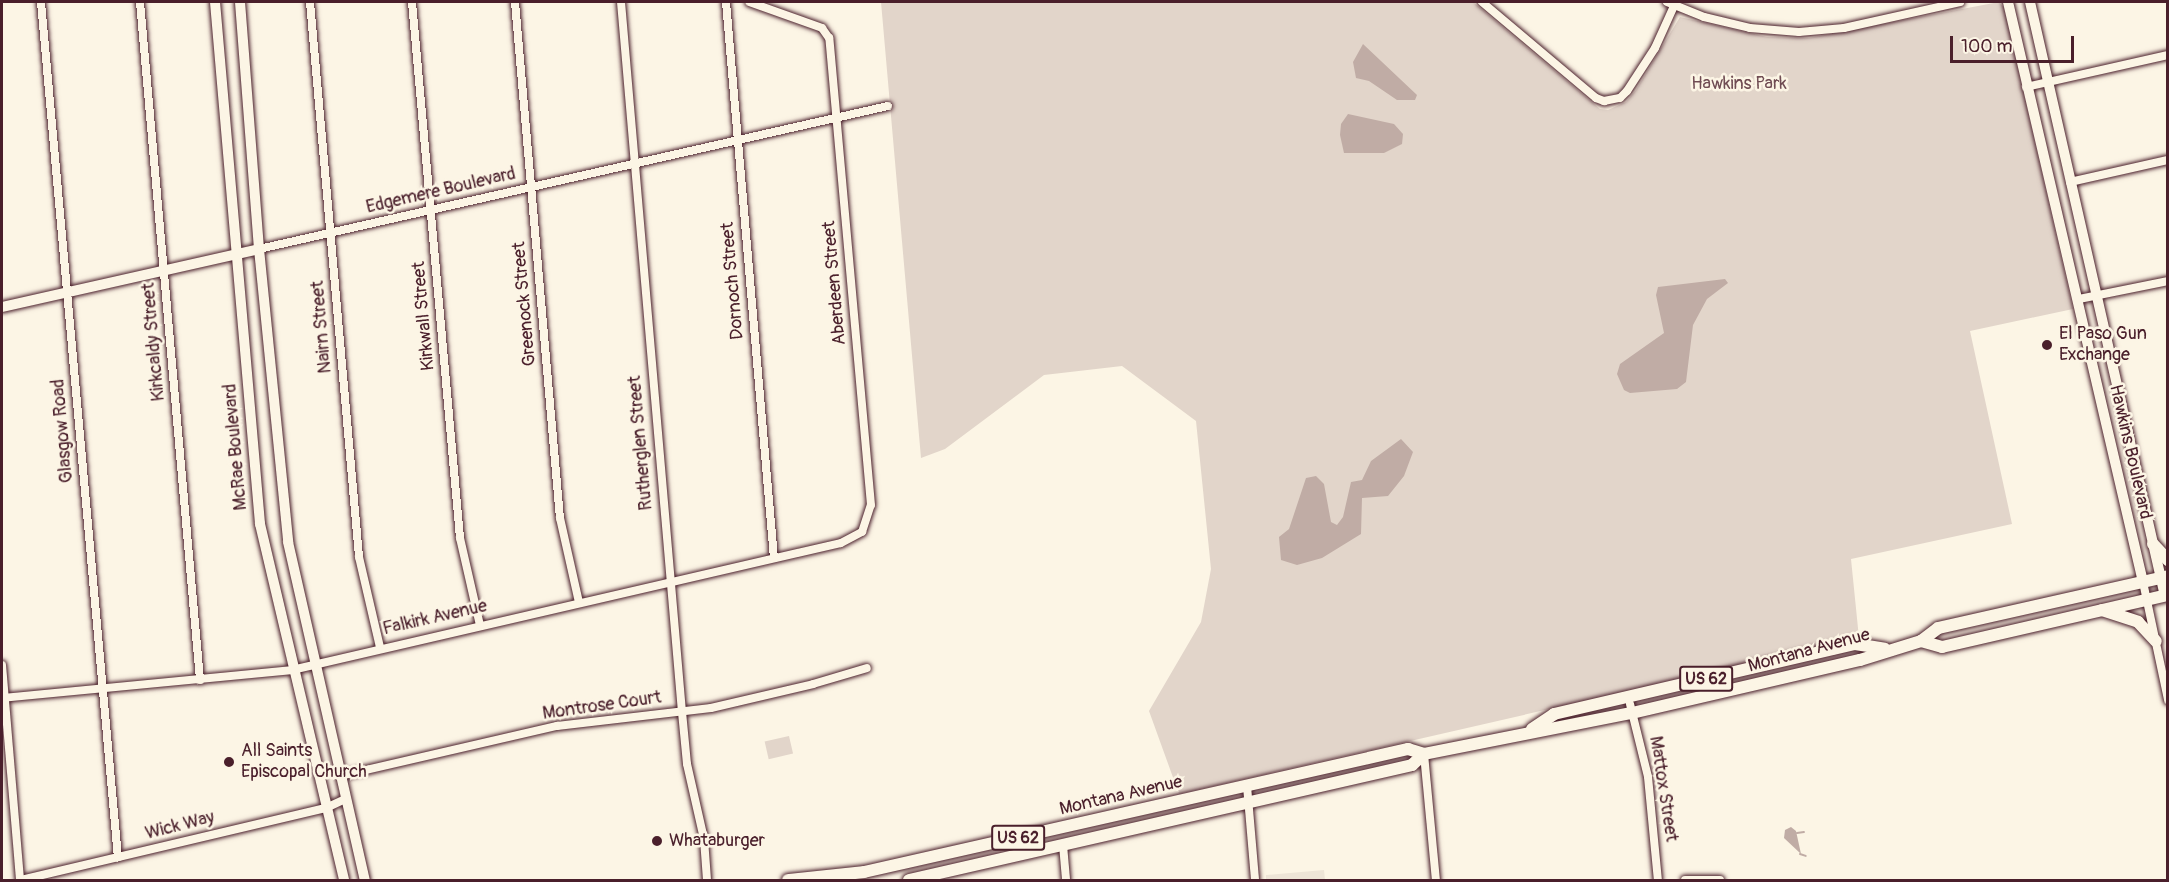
<!DOCTYPE html>
<style>
body{margin:0}
#map{position:relative;width:2169px;height:882px;overflow:hidden;background:#fcf5e5;font-family:Pangolin,sans-serif}
div>[style]{position:absolute}
.built>*{inset:0;background:#eee5d7}
.green>*{inset:0;background:#e2d5ca;transform-origin:0 0}
.water>*{inset:0;background:#c0aca5}
.stream>*{height:2px;margin:-1px;padding:0 1px;transform-origin:1px;border-radius:1px;background:#c0aca5}
.roads{filter:drop-shadow(0 0 2px #4a1f2b) drop-shadow(0 0 2px #4a1f2b)}
.minor>*{height:8px;margin:-4px;padding:0 4px;transform-origin:4px;border-radius:4px;background:#fcf5e5}
.major>*{height:10px;margin:-5px;padding:0 5px;transform-origin:5px;border-radius:5px;background:#fcf5e5}
.highway>*{height:12px;margin:-6px;padding:0 6px;transform-origin:6px;border-radius:6px;background:#fcf5e5}
.dots>*{width:16px;height:16px;translate:-50% -50%;box-sizing:border-box;border:3px solid #fcf5e5;border-radius:50%}
span{translate:-50% -50%;white-space:nowrap;text-align:center;line-height:1.15;-webkit-text-stroke:5px #fcf5e5;paint-order:stroke}
.shield-label span{padding:2px 4px;background:#fcf5e5;border:2px solid;border-radius:4px;-webkit-text-stroke-width:0}
.shield-label{font-size:16px;color:#4a1f2b;font-weight:700}
.park-label{font-size:18px;color:#704c53}
.street-label{font-size:18px;color:#4a1f2b}
.poi-label{font-size:18px;color:#4a1f2b}
.left{translate:0 -50%;text-align:left}
.frame{position:absolute;inset:0;border:3px solid #4a1f2b;pointer-events:none}
.scale{position:absolute;left:1950px;top:36px;width:124px;height:27px;box-sizing:border-box;border:3px solid #4a1f2b;border-top:0;padding-left:8px;font-size:18px;line-height:21px;white-space:nowrap;color:#4a1f2b;-webkit-text-stroke:4px #fcf5e5;paint-order:stroke}
</style>
<div id="map">
<div class="built">
<div style="clip-path:polygon(1324px 870px,1325px 880px,1266px 880px,1266px 875px)"></div>
</div>
<div class="green">
<div style="clip-path:polygon(881px 2px,1473px 2px,1600px 109px,1608px 110px,1626px 102px,1636px 90px,1680px 17px,1767px 37px,1809px 38px,1999px 2px,2004px 8px,2073px 309px,1970px 331px,2012px 524px,1851px 559px,1859px 638px,1179px 794px,1149px 711px,1201px 622px,1211px 569px,1196px 421px,1122px 366px,1044px 375px,945px 449px,921px 458px)"></div>
<div style="left:789px;top:736px;width:18px;height:25px;rotate:77deg"></div>
</div>
<div class="water">
<div style="clip-path:polygon(1363px 44px,1417px 95px,1415px 100px,1397px 100px,1369px 81px,1356px 78px,1353px 62px)"></div>
<div style="clip-path:polygon(1348px 114px,1394px 124px,1403px 134px,1402px 144px,1384px 153px,1344px 153px,1340px 135px,1341px 124px)"></div>
<div style="clip-path:polygon(1725px 279px,1728px 283px,1707px 299px,1693px 325px,1686px 382px,1677px 389px,1630px 393px,1624px 390px,1617px 374px,1620px 364px,1664px 333px,1656px 295px,1658px 287px)"></div>
<div style="clip-path:polygon(1401px 439px,1413px 452px,1404px 476px,1388px 496px,1362px 498px,1361px 534px,1322px 558px,1297px 565px,1281px 560px,1279px 537px,1289px 529px,1306px 478px,1316px 476px,1324px 484px,1331px 522px,1337px 525px,1343px 517px,1351px 482px,1362px 480px,1371px 461px)"></div>
<div style="clip-path:polygon(1791px 827px,1796px 831px,1801px 854px,1784px 838px,1785px 830px)"></div>
</div>
<div class="stream">
<div style="left:1797px;top:833px;width:7px;rotate:-8deg"></div>
<div style="left:1800px;top:854px;width:6px;rotate:18deg"></div>
</div>
<div class="roads">
<div class="minor">
<div style="left:41px;top:2px;width:859px;rotate:84.86deg"></div>
<div style="left:140px;top:2px;width:681px;rotate:84.94deg"></div>
<div style="left:310px;top:2px;width:557px;rotate:84.95deg"></div>
<div style="left:359px;top:557px;width:92px;rotate:76.9deg"></div>
<div style="left:412px;top:2px;width:538px;rotate:84.88deg"></div>
<div style="left:460px;top:538px;width:89px;rotate:77.1deg"></div>
<div style="left:515px;top:2px;width:518px;rotate:85.02deg"></div>
<div style="left:560px;top:518px;width:86px;rotate:77.3deg"></div>
<div style="left:621px;top:2px;width:713px;rotate:85.09deg"></div>
<div style="left:682px;top:712px;width:52px;rotate:84.5deg"></div>
<div style="left:687px;top:764px;width:77px;rotate:77.2deg"></div>
<div style="left:704px;top:839px;width:41px;rotate:85.8deg"></div>
<div style="left:726px;top:2px;width:558px;rotate:85.07deg"></div>
<div style="left:1482px;top:2px;width:149px;rotate:40.1deg"></div>
<div style="left:1596px;top:98px;width:9px;rotate:21deg"></div>
<div style="left:1604px;top:101px;width:16px;rotate:-11deg"></div>
<div style="left:1620px;top:98px;width:10px;rotate:-45deg"></div>
<div style="left:1627px;top:91px;width:51px;rotate:-56.9deg"></div>
<div style="left:1655px;top:48px;width:46px;rotate:-65.7deg"></div>
<div style="left:1667px;top:2px;width:40px;rotate:22deg"></div>
<div style="left:1704px;top:17px;width:47px;rotate:13.4deg"></div>
<div style="left:1750px;top:28px;width:49px;rotate:4.7deg"></div>
<div style="left:1799px;top:32px;width:45px;rotate:-5.1deg"></div>
<div style="left:1844px;top:28px;width:119px;rotate:-12.6deg"></div>
<div style="left:2026px;top:87px;width:146px;rotate:-12.7deg"></div>
<div style="left:2070px;top:182px;width:100px;rotate:-12.7deg"></div>
<div style="left:259px;top:249px;width:645px;rotate:-12.81deg"></div>
<div style="left:2079px;top:299px;width:91px;rotate:-11.4deg"></div>
<div style="left:2143px;top:582px;width:121px;rotate:78deg"></div>
<div style="left:2px;top:665px;width:216px;rotate:85.2deg"></div>
<div style="left:2px;top:698px;width:291px;rotate:-5.5deg"></div>
<div style="left:292px;top:670px;width:563px;rotate:-13.03deg"></div>
<div style="left:841px;top:543px;width:24px;rotate:-28deg"></div>
<div style="left:862px;top:532px;width:28px;rotate:-72deg"></div>
<div style="left:871px;top:505px;width:469px;rotate:-95.1deg"></div>
<div style="left:829px;top:38px;width:12px;rotate:-125deg"></div>
<div style="left:822px;top:28px;width:77px;rotate:-160.4deg"></div>
<div style="left:1630px;top:704px;width:75px;rotate:76.1deg"></div>
<div style="left:1648px;top:777px;width:103px;rotate:84.5deg"></div>
<div style="left:1424px;top:754px;width:127px;rotate:84.6deg"></div>
<div style="left:340px;top:776px;width:223px;rotate:-13deg"></div>
<div style="left:557px;top:726px;width:155px;rotate:-6.7deg"></div>
<div style="left:711px;top:708px;width:105px;rotate:-13.2deg"></div>
<div style="left:813px;top:684px;width:56px;rotate:-16.5deg"></div>
<div style="left:1247px;top:786px;width:94px;rotate:85.1deg"></div>
<div style="left:1063px;top:845px;width:35px;rotate:85deg"></div>
<div style="left:21px;top:880px;width:313px;rotate:-13.3deg"></div>
<div style="left:326px;top:808px;width:21px;rotate:-25deg"></div>
<div style="left:1685px;top:880px;width:35px"></div>
</div>
<div class="major">
<div style="left:215px;top:2px;width:524px;rotate:85.07deg"></div>
<div style="left:260px;top:524px;width:366px;rotate:76.7deg"></div>
<div style="left:240px;top:2px;width:248px;rotate:85.6deg"></div>
<div style="left:259px;top:249px;width:294px;rotate:84.3deg"></div>
<div style="left:288px;top:542px;width:347px;rotate:77.2deg"></div>
<div style="left:2008px;top:2px;width:596px;rotate:76.9deg"></div>
<div style="left:2030px;top:2px;width:609px;rotate:77.2deg"></div>
<div style="left:2px;top:307px;width:263px;rotate:-12.7deg"></div>
</div>
<div class="highway">
<div style="left:2153px;top:544px;width:22px;rotate:47deg"></div>
<div style="left:2102px;top:610px;width:38px;rotate:18deg"></div>
<div style="left:2138px;top:622px;width:26px;rotate:47deg"></div>
<div style="left:1921px;top:641px;width:22px;rotate:16deg"></div>
<div style="left:1942px;top:647px;width:232px;rotate:-13deg"></div>
<div style="left:1532px;top:729px;width:27px;rotate:-34deg"></div>
<div style="left:1554px;top:714px;width:309px;rotate:-13.1deg"></div>
<div style="left:1855px;top:644px;width:30px;rotate:9deg"></div>
<div style="left:788px;top:880px;width:76px;rotate:-6deg"></div>
<div style="left:864px;top:872px;width:558px;rotate:-12.74deg"></div>
<div style="left:1408px;top:749px;width:17px;rotate:17deg"></div>
<div style="left:1424px;top:754px;width:212px;rotate:-11.2deg"></div>
<div style="left:1632px;top:713px;width:234px;rotate:-13.1deg"></div>
<div style="left:1860px;top:660px;width:64px;rotate:-17.3deg"></div>
<div style="left:1921px;top:641px;width:21px;rotate:-37deg"></div>
<div style="left:1938px;top:628px;width:236px;rotate:-12.7deg"></div>
<div style="left:909px;top:880px;width:516px;rotate:-12.88deg"></div>
<div style="left:1412px;top:765px;width:16px;rotate:-43deg"></div>
</div>
</div>
<div class="dots">
<div style="left:2047px;top:345px;background:#4a1f2b"></div>
<div style="left:229px;top:762px;background:#4a1f2b"></div>
<div style="left:657px;top:841px;background:#4a1f2b"></div>
</div>
<div class="shield-label">
<span style="left:1706px;top:679px">US 62</span>
<span style="left:1018px;top:838px">US 62</span>
</div>
<div class="park-label">
<span style="left:1739px;top:84px">Hawkins Park</span>
</div>
<div class="street-label">
<span style="left:441px;top:191px;rotate:-13deg">Edgemere Boulevard</span>
<span style="left:733px;top:281px;rotate:-95deg">Dornoch Street</span>
<span style="left:835px;top:283px;rotate:-95deg">Aberdeen Street</span>
<span style="left:525px;top:304px;rotate:-95deg">Greenock Street</span>
<span style="left:424px;top:316px;rotate:-95deg">Kirkwall Street</span>
<span style="left:322px;top:327px;rotate:-95deg">Nairn Street</span>
<span style="left:154px;top:342px;rotate:-95deg">Kirkcaldy Street</span>
<span style="left:63px;top:431px;rotate:-95deg">Glasgow Road</span>
<span style="left:641px;top:443px;rotate:-95deg">Rutherglen Street</span>
<span style="left:236px;top:447px;rotate:-95deg">McRae Boulevard</span>
<span style="left:2130px;top:452px;rotate:77deg">Hawkins Boulevard</span>
<span style="left:435px;top:618px;rotate:-13deg">Falkirk Avenue</span>
<span style="left:1809px;top:651px;rotate:-15deg">Montana Avenue</span>
<span style="left:602px;top:706px;rotate:-8deg">Montrose Court</span>
<span style="left:1663px;top:789px;rotate:81deg">Mattox Street</span>
<span style="left:1121px;top:796px;rotate:-13deg">Montana Avenue</span>
<span style="left:180px;top:826px;rotate:-14deg">Wick Way</span>
</div>
<div class="poi-label">
<span class="left" style="left:2059px;top:345px">El Paso Gun<br>Exchange</span>
<span class="left" style="left:241px;top:762px">All Saints<br>Episcopal Church</span>
<span class="left" style="left:669px;top:841px">Whataburger</span>
</div>
<div class="frame"></div>
<div class="scale">100 m</div>
</div>
